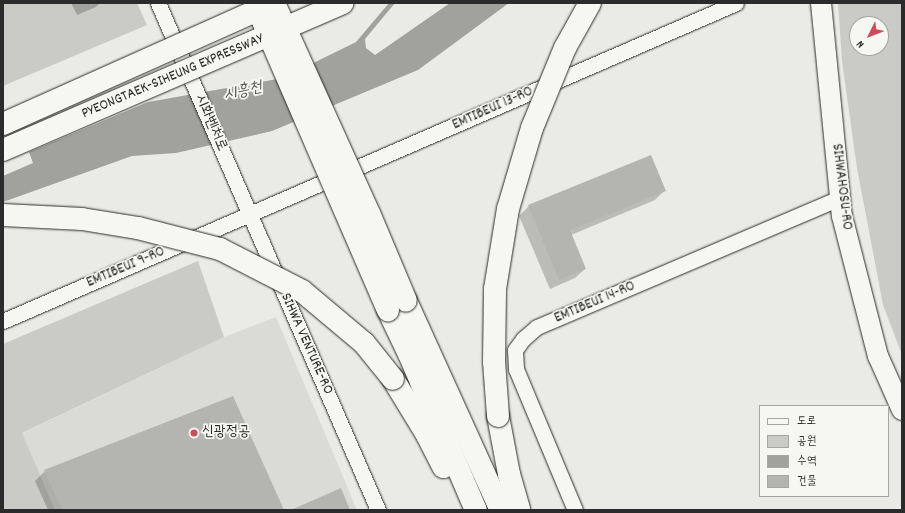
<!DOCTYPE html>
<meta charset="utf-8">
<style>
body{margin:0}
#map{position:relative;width:905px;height:513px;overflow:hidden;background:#eaeae6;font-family:Dekko,"Poor Story",sans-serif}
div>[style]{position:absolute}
.built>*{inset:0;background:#dadad6}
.green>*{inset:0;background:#cacac7}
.water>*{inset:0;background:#a1a19e}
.pier>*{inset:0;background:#eaeae6}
.shadow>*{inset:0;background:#0003}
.building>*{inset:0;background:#b4b4b1}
.roads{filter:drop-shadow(0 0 1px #2b2b2b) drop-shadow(0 0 1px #2b2b2b)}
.minor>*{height:15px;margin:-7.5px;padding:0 7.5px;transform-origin:7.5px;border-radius:7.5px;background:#f6f6f2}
.major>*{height:20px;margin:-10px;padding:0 10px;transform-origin:10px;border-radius:10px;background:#f6f6f2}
.highway>*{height:22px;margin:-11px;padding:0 11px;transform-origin:11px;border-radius:11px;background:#f6f6f2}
.bridges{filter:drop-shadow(0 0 1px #2b2b2b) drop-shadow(0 0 1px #2b2b2b)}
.highway-bridge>*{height:22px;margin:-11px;padding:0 11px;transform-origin:11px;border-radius:11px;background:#f6f6f2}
.dots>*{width:11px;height:11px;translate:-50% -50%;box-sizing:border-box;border:2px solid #f6f6f2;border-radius:50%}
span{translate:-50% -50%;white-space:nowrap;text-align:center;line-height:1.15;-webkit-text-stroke:3.5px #f6f6f2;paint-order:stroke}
.street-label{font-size:15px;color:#2b2b2b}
.poi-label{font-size:15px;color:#2b2b2b}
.left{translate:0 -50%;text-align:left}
.water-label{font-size:16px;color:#545453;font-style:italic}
.frame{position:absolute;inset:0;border:4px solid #2b2b2b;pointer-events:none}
.legend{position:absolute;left:759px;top:405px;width:130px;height:92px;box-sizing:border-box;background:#f6f6f2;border:1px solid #a5a5a2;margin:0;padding:5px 7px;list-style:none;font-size:12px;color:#2b2b2b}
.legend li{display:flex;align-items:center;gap:8px;height:20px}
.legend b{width:20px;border:1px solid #a5a5a2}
.north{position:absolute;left:849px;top:16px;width:40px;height:40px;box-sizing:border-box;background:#f6f6f2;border:1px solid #a5a5a2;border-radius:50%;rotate:227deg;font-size:11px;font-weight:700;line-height:16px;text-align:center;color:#2b2b2b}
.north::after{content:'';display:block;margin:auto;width:14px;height:18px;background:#d1495b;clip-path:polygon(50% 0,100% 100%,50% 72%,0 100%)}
</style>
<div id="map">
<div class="built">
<div style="clip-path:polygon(276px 317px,357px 510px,55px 510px,21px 434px,224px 337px)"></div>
</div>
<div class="green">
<div style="clip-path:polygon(3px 3px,137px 3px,147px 25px,3px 86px)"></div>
<div style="clip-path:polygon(evenodd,838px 3px,902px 3px,902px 355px,883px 305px,857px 168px,842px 61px,838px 3px,857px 24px,881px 24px,881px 48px,857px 48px,857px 24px)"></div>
<div style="clip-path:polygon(198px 261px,224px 337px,22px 433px,55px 510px,3px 510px,3px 344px)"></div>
</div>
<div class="water">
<div style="clip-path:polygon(389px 3px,395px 3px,365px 39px,366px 48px,375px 55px,450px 3px,509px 3px,418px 70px,272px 131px,176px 153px,132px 156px,3px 202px,3px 150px,87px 113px,283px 78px,356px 42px)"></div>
</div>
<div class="pier">
<div style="clip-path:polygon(155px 99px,29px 152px,33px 163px,3px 176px,3px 148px,86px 111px)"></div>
</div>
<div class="shadow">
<div style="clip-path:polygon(71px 3px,100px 3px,96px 7px,77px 15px)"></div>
<div style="clip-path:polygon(665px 190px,655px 200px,571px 235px,585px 269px,575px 278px,550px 289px,519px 216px,529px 206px)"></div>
<div style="clip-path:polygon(45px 471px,283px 510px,48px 510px,35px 481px)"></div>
</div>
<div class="building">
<div style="clip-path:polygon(651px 155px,666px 191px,570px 230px,586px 269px,559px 280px,528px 205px)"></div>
<div style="clip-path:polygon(233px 396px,284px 510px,62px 510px,44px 470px)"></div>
<div style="clip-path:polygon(341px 488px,350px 510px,291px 510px)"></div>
</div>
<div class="roads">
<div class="minor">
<div style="left:158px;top:3px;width:553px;rotate:66.54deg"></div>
<div style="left:3px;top:321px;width:799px;rotate:-23.45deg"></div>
<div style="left:575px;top:510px;width:153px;rotate:-112.7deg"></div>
<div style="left:516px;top:369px;width:19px;rotate:-93deg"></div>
<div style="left:515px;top:350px;width:14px;rotate:-54deg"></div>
<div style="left:523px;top:339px;width:18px;rotate:-41deg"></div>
<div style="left:537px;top:327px;width:329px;rotate:-23.1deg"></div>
</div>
<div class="major">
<div style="left:821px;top:3px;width:214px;rotate:84.4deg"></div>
<div style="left:842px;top:216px;width:145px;rotate:75.6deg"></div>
<div style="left:878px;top:356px;width:59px;rotate:66deg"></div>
</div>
<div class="highway">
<div style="left:406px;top:301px;width:230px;rotate:65.6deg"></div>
<div style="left:388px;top:310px;width:49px;rotate:64.5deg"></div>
<div style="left:409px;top:354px;width:170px;rotate:66.8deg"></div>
<div style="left:393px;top:379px;width:66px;rotate:58.7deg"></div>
<div style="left:427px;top:435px;width:36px;rotate:63deg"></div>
<div style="left:498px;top:416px;width:59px;rotate:79.3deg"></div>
<div style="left:509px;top:474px;width:37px;rotate:74deg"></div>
</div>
</div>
<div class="bridges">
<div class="highway-bridge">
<div style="left:255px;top:3px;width:335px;rotate:66.6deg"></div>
<div style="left:274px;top:3px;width:230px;rotate:65.7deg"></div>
<div style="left:369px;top:213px;width:95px;rotate:67.2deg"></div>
<div style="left:3px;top:124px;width:294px;rotate:-24.1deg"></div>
<div style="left:3px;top:150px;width:370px;rotate:-23.4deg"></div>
<div style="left:3px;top:215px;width:79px;rotate:2.9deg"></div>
<div style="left:82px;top:219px;width:57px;rotate:9.1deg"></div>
<div style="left:138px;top:228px;width:85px;rotate:14.4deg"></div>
<div style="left:220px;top:249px;width:92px;rotate:27.1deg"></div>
<div style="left:302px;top:291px;width:81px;rotate:40deg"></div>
<div style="left:364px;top:343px;width:46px;rotate:51.1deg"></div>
<div style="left:498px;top:416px;width:54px;rotate:-94.2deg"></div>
<div style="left:494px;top:362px;width:73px;rotate:-89.2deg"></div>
<div style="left:495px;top:289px;width:81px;rotate:-80.8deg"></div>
<div style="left:508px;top:209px;width:84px;rotate:-73.5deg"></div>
<div style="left:532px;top:128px;width:87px;rotate:-67.6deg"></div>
<div style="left:565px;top:48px;width:51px;rotate:-60.9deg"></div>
</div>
</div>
<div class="dots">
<div style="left:194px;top:433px;background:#d1495b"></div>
</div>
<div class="street-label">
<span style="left:173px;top:77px;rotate:-23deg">PYEONGTAEK-SIHEUNG EXPRESSWAY</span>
<span style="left:493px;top:109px;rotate:-24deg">EMTIBEUI 13-RO</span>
<span style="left:210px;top:123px;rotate:67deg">시화벤처로</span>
<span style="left:841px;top:187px;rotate:83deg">SIHWAHOSU-RO</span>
<span style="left:126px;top:268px;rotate:-23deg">EMTIBEUI 9-RO</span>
<span style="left:595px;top:303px;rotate:-23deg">EMTIBEUI 14-RO</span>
<span style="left:306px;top:344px;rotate:66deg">SIHWA VENTURE-RO</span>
</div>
<div class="poi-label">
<span class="left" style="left:202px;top:433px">신광정공</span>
</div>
<div class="water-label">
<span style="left:243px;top:92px;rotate:-13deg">시흥천</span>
</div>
<div class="frame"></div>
<ul class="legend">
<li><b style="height:5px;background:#f6f6f2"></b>도로</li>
<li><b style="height:11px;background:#cacac7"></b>공원</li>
<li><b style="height:11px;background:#a1a19e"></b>수역</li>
<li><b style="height:11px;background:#b4b4b1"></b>건물</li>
</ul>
<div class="north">N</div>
</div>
